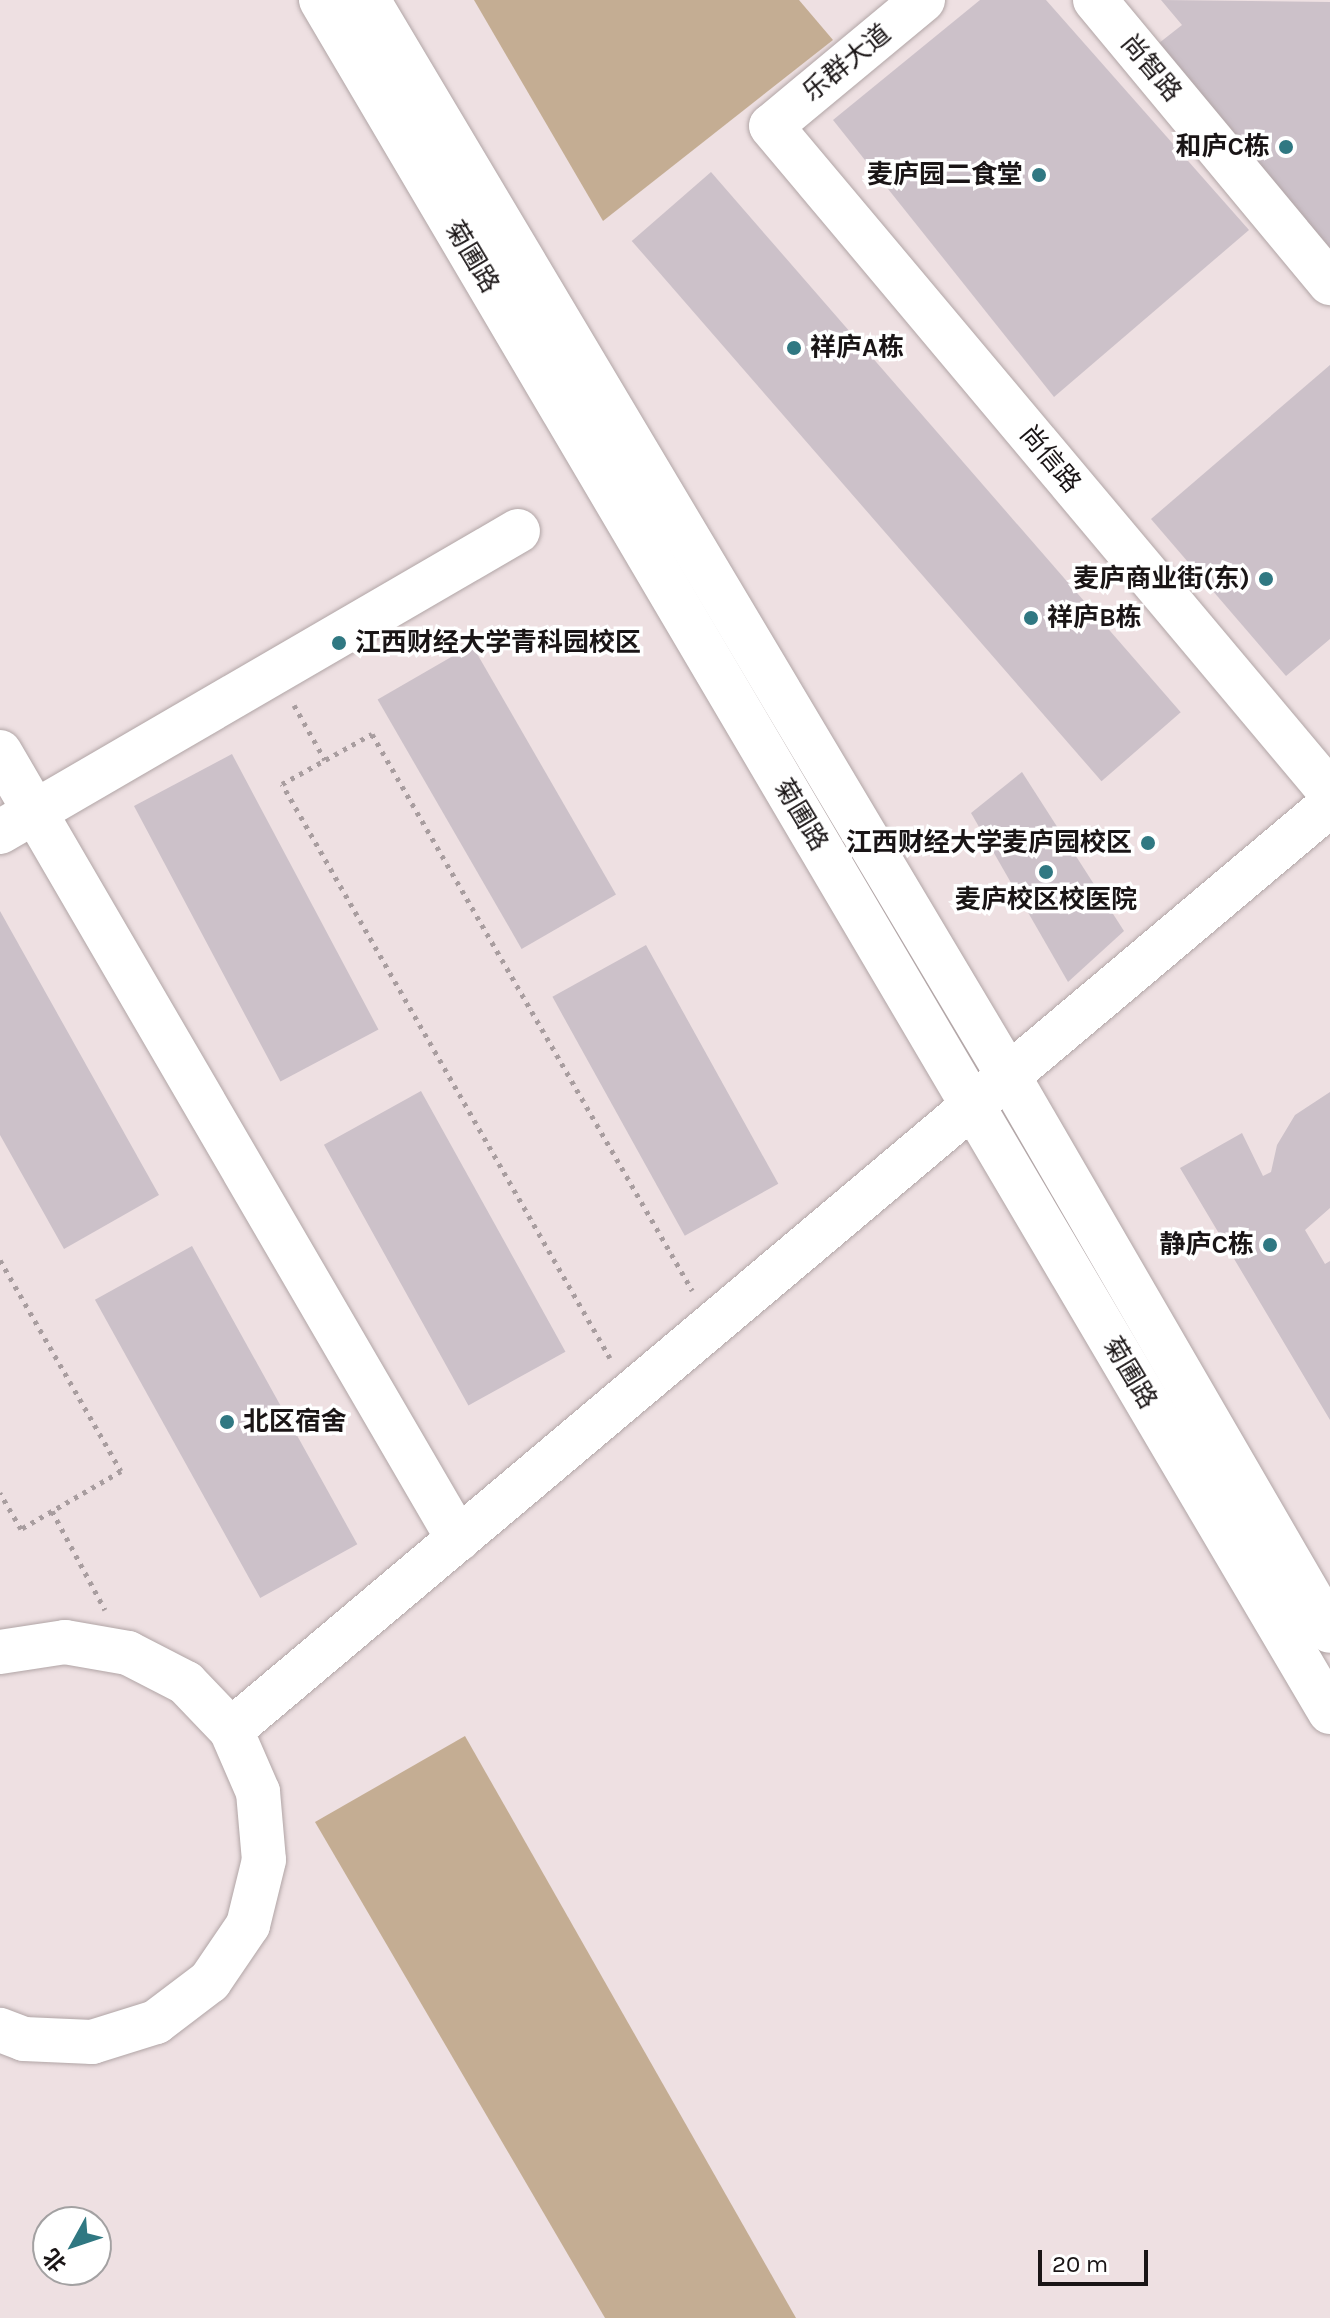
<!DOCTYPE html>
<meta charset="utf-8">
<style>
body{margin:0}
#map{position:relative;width:1330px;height:2318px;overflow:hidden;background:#eee0e2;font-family:Karla,"Noto Sans SC",sans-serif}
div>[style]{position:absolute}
.green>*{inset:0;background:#c4ad93}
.building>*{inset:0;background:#ccc1c9;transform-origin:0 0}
.path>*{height:5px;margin-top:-2.5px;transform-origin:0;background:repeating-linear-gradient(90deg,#a89d9f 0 4px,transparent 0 10px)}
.roads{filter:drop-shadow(0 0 2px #b1a5a6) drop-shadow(0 0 2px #b1a5a6)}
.minor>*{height:44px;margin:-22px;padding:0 22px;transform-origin:22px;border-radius:22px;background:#fff}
.dots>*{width:22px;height:22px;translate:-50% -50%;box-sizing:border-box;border:4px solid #fff;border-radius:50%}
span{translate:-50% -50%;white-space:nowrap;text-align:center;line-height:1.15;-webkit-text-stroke:7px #fff;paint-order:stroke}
.street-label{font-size:26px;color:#1a1516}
.poi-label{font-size:26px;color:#1a1516;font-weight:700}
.right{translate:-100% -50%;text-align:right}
.left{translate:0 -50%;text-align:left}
.north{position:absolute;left:32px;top:2206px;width:80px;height:80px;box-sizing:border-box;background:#fff;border:2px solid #a3a1a2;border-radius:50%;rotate:230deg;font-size:22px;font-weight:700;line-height:32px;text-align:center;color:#1a1516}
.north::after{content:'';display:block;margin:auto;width:28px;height:36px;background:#307882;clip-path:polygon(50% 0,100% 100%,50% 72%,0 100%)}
.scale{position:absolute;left:1038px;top:2250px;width:110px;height:36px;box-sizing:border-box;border:4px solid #1a1516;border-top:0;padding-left:10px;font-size:24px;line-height:28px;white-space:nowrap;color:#1a1516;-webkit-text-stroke:6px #fff;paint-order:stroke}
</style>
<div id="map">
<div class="green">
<div style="clip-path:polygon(474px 0,799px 0,833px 40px,603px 221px)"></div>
<div style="clip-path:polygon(465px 1736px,796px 2318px,605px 2318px,315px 1822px)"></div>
</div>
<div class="building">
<div style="clip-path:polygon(980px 0,1046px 0,1249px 230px,1054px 397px,833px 120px)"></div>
<div style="clip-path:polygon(1161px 0,1330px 2px,1330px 248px,1154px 47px,1182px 25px)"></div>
<div style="left:711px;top:172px;width:716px;height:105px;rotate:49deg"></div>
<div style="clip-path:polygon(1330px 365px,1330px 639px,1286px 676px,1151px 519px)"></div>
<div style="left:472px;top:645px;width:288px;height:109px;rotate:60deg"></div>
<div style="left:232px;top:754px;width:312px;height:111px;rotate:62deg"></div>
<div style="clip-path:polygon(1022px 772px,1124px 931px,1068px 982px,971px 813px)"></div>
<div style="clip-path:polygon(0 911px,159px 1195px,64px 1249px,0 1135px)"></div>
<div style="left:646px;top:945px;width:273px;height:107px;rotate:61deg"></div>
<div style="left:421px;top:1091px;width:298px;height:111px;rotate:61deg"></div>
<div style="clip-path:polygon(1330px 1092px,1330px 1208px,1305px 1230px,1325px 1264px,1330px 1261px,1330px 1420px,1180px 1168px,1242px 1133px,1263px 1176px,1271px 1172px,1277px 1145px,1295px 1115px)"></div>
<div style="left:192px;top:1246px;width:341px;height:111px;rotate:61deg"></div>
</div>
<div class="path">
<div style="left:294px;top:705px;width:63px;rotate:60.6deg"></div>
<div style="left:0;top:1260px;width:243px;rotate:60.2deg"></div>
<div style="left:121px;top:1471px;width:116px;rotate:149.9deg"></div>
<div style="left:21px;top:1529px;width:42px;rotate:-120.3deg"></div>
<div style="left:610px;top:1358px;width:661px;rotate:-119.74deg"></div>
<div style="left:282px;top:784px;width:103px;rotate:-29.1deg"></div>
<div style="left:372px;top:734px;width:642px;rotate:60.08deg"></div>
<div style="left:52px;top:1511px;width:112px;rotate:61.8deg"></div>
</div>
<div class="roads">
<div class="minor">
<div style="left:321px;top:0;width:1987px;rotate:59.49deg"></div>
<div style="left:368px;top:0;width:1253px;rotate:59.24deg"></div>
<div style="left:1009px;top:1077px;width:640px;rotate:59.91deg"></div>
<div style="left:923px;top:0;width:197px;rotate:140.3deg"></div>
<div style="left:771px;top:126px;width:870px;rotate:49.99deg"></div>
<div style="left:1095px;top:0;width:368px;rotate:50.3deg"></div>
<div style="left:0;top:752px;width:911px;rotate:59.8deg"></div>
<div style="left:0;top:832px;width:599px;rotate:-30.16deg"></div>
<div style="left:0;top:1652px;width:66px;rotate:-8.7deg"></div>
<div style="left:65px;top:1642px;width:64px;rotate:9.9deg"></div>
<div style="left:128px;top:1653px;width:65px;rotate:27.3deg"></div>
<div style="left:186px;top:1683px;width:65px;rotate:46.2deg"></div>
<div style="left:231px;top:1730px;width:68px;rotate:66.5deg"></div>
<div style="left:258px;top:1792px;width:68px;rotate:85deg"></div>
<div style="left:264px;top:1860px;width:67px;rotate:103.8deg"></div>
<div style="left:248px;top:1925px;width:68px;rotate:124.2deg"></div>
<div style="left:210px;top:1981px;width:68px;rotate:142.8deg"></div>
<div style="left:156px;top:2022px;width:67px;rotate:162.6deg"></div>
<div style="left:92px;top:2042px;width:68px;rotate:-177.5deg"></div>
<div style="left:24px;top:2039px;width:26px;rotate:-159deg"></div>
<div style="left:231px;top:1730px;width:1436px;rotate:-40.09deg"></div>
</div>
</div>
<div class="dots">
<div style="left:1286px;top:147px;background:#307882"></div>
<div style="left:1039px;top:175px;background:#307882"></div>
<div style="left:794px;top:348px;background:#307882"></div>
<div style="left:1266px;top:579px;background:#307882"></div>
<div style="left:1031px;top:618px;background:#307882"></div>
<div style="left:339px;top:643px;background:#307882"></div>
<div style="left:1148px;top:843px;background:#307882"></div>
<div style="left:1046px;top:872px;background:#307882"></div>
<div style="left:1270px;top:1245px;background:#307882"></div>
<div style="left:227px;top:1422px;background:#307882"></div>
</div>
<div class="street-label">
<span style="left:847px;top:63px;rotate:-39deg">乐群大道</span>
<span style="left:1151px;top:68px;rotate:50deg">尚智路</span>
<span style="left:472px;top:257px;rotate:59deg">菊圃路</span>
<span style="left:1050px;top:459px;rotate:50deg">尚信路</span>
<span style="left:801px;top:815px;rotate:59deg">菊圃路</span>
<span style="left:1130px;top:1373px;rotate:59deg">菊圃路</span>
</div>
<div class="poi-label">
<span class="right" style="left:1270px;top:147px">和庐C栋</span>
<span class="right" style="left:1023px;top:175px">麦庐园二食堂</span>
<span class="left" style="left:810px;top:348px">祥庐A栋</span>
<span class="right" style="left:1250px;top:579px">麦庐商业街(东)</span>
<span class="left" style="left:1047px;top:618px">祥庐B栋</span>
<span class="left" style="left:355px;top:643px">江西财经大学青科园校区</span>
<span class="right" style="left:1132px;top:843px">江西财经大学麦庐园校区</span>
<span style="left:1046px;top:900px">麦庐校区校医院</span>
<span class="right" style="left:1254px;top:1245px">静庐C栋</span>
<span class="left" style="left:243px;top:1422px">北区宿舍</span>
</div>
<div class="north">北</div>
<div class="scale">20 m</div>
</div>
